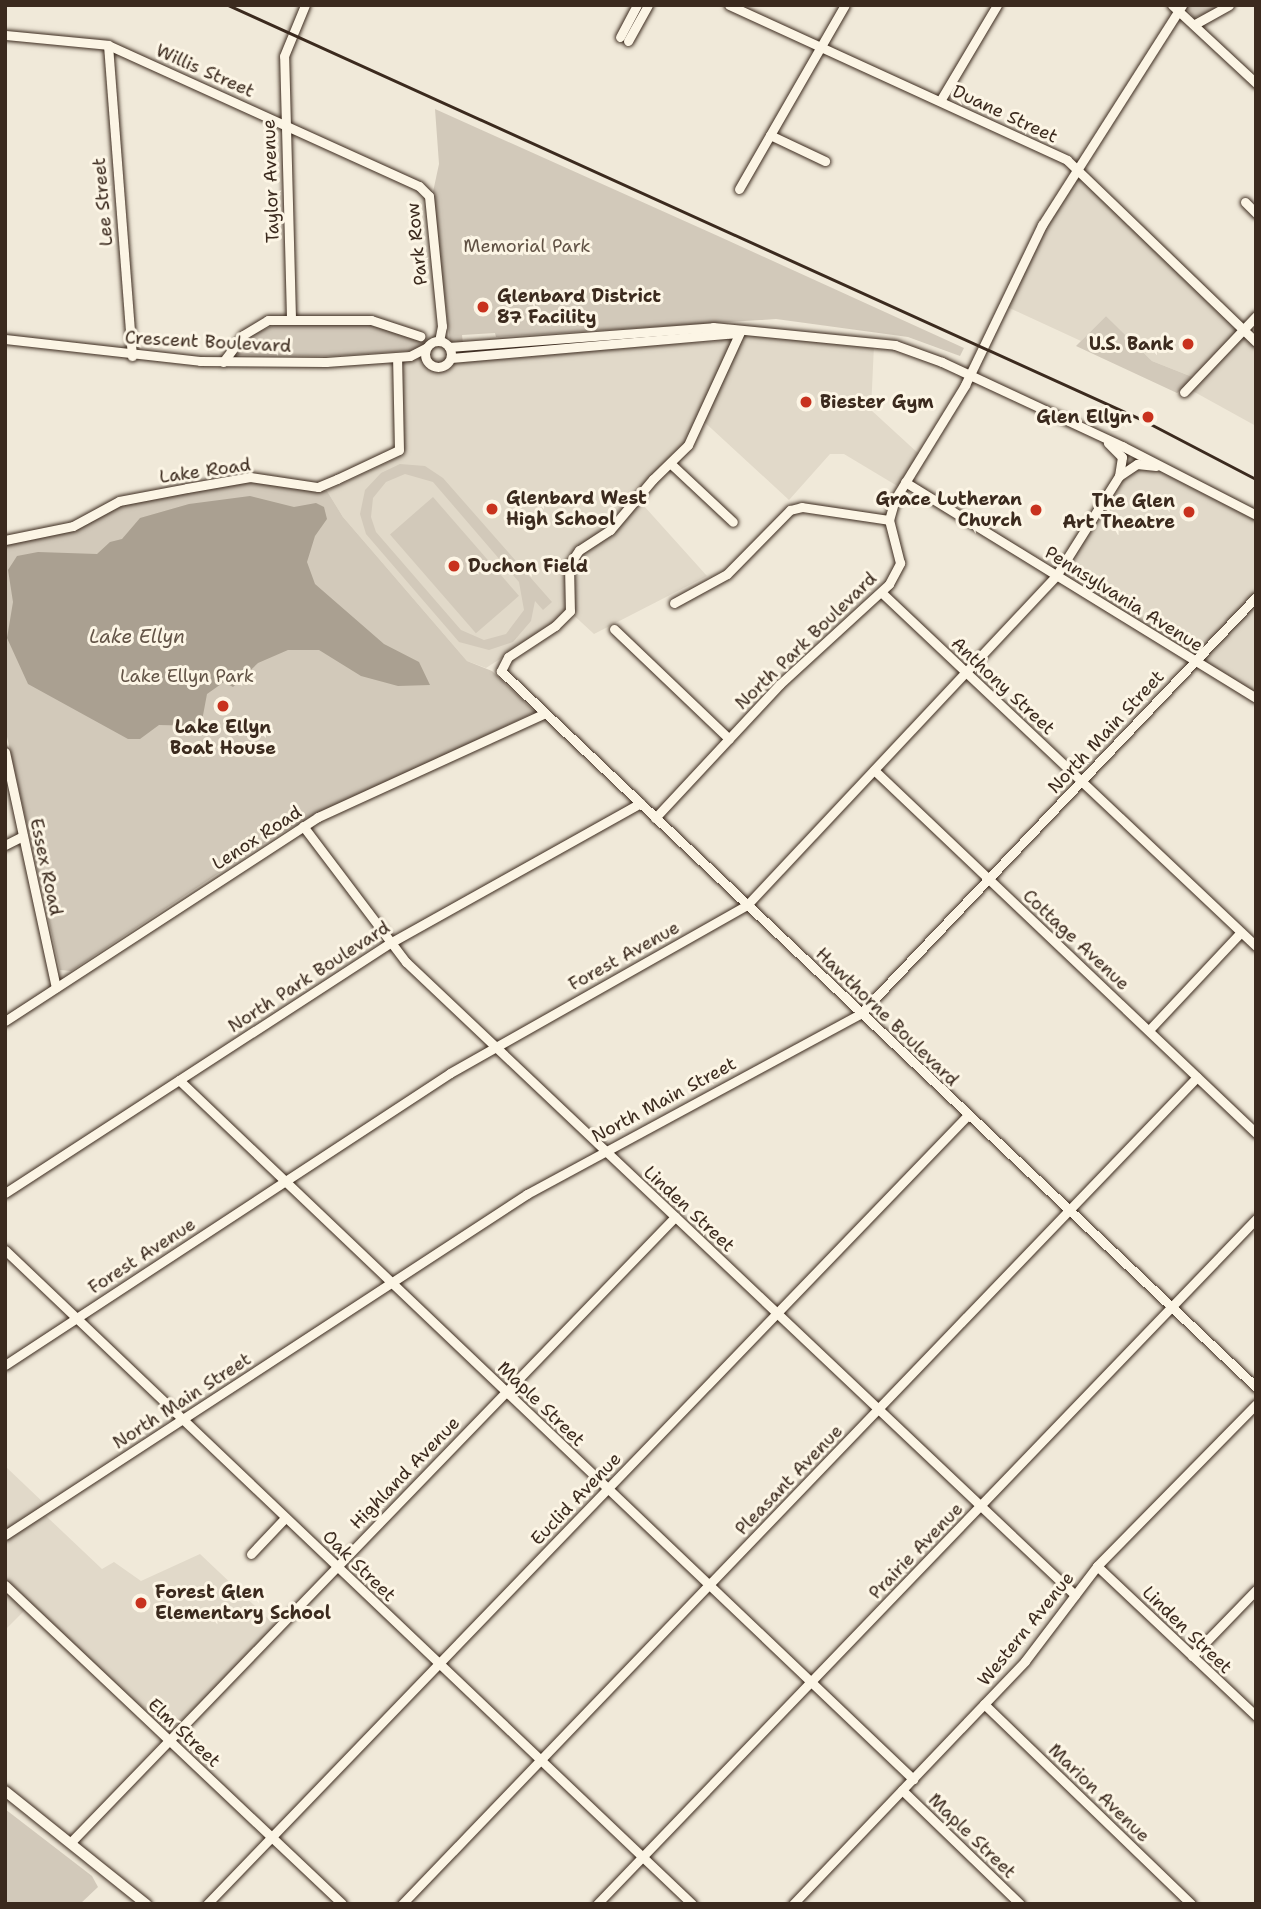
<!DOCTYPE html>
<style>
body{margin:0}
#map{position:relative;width:1261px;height:1909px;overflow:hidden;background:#f0e9d9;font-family:"Shantell Sans",sans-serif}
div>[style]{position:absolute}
.built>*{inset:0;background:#e1d9c9}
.green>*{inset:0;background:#d2c9ba;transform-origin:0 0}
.water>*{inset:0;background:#aaa091}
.roads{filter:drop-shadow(0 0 2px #3b2a1e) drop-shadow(0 0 2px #3b2a1e)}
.minor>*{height:9px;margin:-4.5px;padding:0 4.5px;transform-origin:4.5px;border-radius:4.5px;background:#fcf5e5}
.minor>.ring{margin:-4.5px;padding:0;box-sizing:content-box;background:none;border:9px solid #fcf5e5;border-radius:50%}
.major>*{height:10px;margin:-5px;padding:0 5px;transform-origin:5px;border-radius:5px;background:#fcf5e5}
.rail>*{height:2.5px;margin:-1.25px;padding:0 1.25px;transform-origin:1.25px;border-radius:1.25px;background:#3b2a1e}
.dots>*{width:19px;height:19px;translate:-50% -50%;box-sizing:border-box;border:4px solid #fcf5e5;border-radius:50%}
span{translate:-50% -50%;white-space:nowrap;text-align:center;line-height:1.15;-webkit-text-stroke:6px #fcf5e5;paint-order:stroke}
.street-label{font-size:18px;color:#3b2a1e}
.park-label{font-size:18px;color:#615245}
.poi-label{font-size:18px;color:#3b2a1e;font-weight:700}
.left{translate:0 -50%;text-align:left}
.right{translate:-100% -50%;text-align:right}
.water-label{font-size:19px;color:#625346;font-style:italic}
.frame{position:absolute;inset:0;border:7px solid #3b2a1e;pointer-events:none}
</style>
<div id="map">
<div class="built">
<div style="clip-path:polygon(1075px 172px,1240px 329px,1195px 378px,1152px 361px,1106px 316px,1081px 341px,1003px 305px)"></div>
<div style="clip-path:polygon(1244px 333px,1256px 345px,1256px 426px,1189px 389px)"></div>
<div style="clip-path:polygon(742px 335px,874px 345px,871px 410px,919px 454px,899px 487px,844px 454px,830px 454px,789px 500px,700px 418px,691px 438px,635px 496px,707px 576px,594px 634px,568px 610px,562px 619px,486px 668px,467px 661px,343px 517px,327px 491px,399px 457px,394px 360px,714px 342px)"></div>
<div style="clip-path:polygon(1133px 455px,1256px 518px,1256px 594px,1195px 658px,1060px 575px)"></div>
<div style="clip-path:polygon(1256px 599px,1256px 696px,1198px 660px)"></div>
<div style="clip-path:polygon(5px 1466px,47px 1506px,5px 1530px)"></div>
<div style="clip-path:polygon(45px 1515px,102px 1569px,114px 1562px,141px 1581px,200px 1554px,276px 1626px,169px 1736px,5px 1580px,5px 1541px)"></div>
<div style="clip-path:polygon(5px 1587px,27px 1608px,5px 1630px)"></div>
</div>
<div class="green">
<div style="clip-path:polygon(1184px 5px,1226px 5px,1194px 18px)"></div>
<div style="clip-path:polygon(435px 109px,718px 236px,964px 348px,960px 356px,908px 337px,776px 319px,496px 337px,495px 333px,462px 335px,463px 344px,450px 342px,433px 192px,439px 164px)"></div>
<div style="clip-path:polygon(1106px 316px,1152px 361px,1195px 378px,1177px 393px,1076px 346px)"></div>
<div style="clip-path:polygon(279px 323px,373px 324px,427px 344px,423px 350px,332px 356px,238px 355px,237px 349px,247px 337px)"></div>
<div style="clip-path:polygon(evenodd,400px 464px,425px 466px,443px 478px,552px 602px,543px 610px,535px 601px,531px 621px,513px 642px,489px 650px,459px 642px,366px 534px,360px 514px,365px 490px,381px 473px,400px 464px,405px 474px,433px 482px,519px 582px,524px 610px,506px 634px,484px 640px,461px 630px,376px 532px,371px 517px,373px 498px,386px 482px,405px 474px)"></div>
<div style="clip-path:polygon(251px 481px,327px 491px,343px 517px,467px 661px,492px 671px,535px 712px,275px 836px,71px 971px,60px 970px,5px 728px,5px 545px,87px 522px,130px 502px)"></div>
<div style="left:433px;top:497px;width:131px;height:57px;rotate:49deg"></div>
<div style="clip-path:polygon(5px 1809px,92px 1876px,98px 1887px,80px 1904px,5px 1904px)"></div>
</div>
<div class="water">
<div style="clip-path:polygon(250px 496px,294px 507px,316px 503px,324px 507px,327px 519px,315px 536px,307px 562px,315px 584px,384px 644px,419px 662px,430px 685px,398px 686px,361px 676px,319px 650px,288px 650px,258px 663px,233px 687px,224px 682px,207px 694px,201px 726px,159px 725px,140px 739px,128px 739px,28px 684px,7px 638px,13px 602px,8px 570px,17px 556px,38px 552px,97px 554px,110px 542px,122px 539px,140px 518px,189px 504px)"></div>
</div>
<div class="roads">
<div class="minor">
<div style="left:729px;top:5px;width:372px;rotate:24.6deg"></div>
<div style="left:1067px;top:160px;width:262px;rotate:43.9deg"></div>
<div style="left:1172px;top:5px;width:115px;rotate:42.9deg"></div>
<div style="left:1195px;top:24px;width:39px;rotate:-29deg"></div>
<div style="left:5px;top:35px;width:103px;rotate:5.5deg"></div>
<div style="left:108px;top:45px;width:341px;rotate:24.4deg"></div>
<div style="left:419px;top:186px;width:14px;rotate:45deg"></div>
<div style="left:429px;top:196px;width:131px;rotate:84.3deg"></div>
<div style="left:442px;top:326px;width:15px;rotate:101deg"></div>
<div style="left:620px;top:37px;width:36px;rotate:-62deg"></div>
<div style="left:628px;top:41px;width:41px;rotate:-60.9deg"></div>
<div style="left:108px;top:45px;width:312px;rotate:85.6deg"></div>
<div style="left:940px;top:101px;width:112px;rotate:-59.3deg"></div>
<div style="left:770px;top:135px;width:61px;rotate:25.3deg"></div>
<div style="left:739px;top:189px;width:212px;rotate:-60.1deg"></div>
<div style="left:1245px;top:202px;width:16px;rotate:45deg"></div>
<div style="left:291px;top:318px;width:262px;rotate:-91.5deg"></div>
<div style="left:284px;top:56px;width:55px;rotate:-67.6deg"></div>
<div style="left:740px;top:332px;width:124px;rotate:114.7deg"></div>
<div style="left:688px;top:445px;width:49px;rotate:135.8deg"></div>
<div style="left:653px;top:479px;width:67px;rotate:130.1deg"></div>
<div style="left:610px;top:530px;width:37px;rotate:147deg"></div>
<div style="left:579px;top:550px;width:18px;rotate:124deg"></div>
<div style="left:569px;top:565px;width:46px;rotate:88.8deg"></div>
<div style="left:570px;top:611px;width:21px;rotate:135deg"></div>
<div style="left:555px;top:626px;width:56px;rotate:146.6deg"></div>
<div style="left:508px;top:657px;width:16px;rotate:117deg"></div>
<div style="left:501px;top:671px;width:1041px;rotate:43.48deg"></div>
<div style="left:5px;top:339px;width:196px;rotate:6.4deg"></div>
<div style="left:200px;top:361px;width:126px;rotate:0.5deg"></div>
<div style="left:326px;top:362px;width:84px;rotate:-4.1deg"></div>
<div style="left:410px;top:356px;width:18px;rotate:-27deg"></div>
<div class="ring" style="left:425px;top:341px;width:17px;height:17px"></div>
<div style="left:449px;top:347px;width:265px;rotate:-4.3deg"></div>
<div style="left:713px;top:327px;width:183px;rotate:5.6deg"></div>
<div style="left:895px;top:345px;width:50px;rotate:19.9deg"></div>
<div style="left:942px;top:362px;width:199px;rotate:25deg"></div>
<div style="left:1122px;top:446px;width:151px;rotate:27.2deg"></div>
<div style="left:451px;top:358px;width:285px;rotate:-5deg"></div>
<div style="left:223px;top:362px;width:34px;rotate:-53deg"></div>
<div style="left:243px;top:335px;width:29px;rotate:-31deg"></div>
<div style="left:268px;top:320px;width:103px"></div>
<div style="left:371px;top:320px;width:52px;rotate:18.1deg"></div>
<div style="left:1184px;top:392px;width:105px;rotate:-46.5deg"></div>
<div style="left:670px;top:463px;width:86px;rotate:43.1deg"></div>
<div style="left:1119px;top:476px;width:22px;rotate:-34deg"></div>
<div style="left:1137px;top:464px;width:19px;rotate:6deg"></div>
<div style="left:905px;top:482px;width:412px;rotate:31.6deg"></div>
<div style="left:5px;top:540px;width:69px;rotate:-11.6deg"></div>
<div style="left:73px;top:526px;width:52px;rotate:-28.5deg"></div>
<div style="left:119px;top:501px;width:69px;rotate:-10.8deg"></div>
<div style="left:187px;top:488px;width:64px;rotate:-9.9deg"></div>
<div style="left:250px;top:477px;width:69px;rotate:8.4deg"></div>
<div style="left:318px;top:487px;width:21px;rotate:-23deg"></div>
<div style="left:337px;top:479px;width:68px;rotate:-25.1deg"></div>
<div style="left:399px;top:450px;width:93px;rotate:-91.2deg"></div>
<div style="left:881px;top:592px;width:516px;rotate:43.35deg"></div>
<div style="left:674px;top:603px;width:60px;rotate:-28.7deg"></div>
<div style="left:727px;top:574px;width:90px;rotate:-45.5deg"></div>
<div style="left:790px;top:510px;width:12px;rotate:-14deg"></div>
<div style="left:802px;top:507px;width:88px;rotate:8.5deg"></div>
<div style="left:614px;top:629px;width:159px;rotate:43.7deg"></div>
<div style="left:5px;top:752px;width:241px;rotate:77.8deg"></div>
<div style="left:874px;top:770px;width:527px;rotate:43.54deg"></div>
<div style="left:655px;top:818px;width:183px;rotate:-47deg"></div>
<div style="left:780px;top:684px;width:148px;rotate:-42.5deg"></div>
<div style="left:889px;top:584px;width:24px;rotate:-62deg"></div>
<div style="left:900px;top:563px;width:44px;rotate:-104.3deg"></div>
<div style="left:889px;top:520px;width:22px;rotate:-74deg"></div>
<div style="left:895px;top:499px;width:134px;rotate:-58.4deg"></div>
<div style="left:965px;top:385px;width:178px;rotate:-64.3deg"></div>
<div style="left:1042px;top:225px;width:261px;rotate:-57.5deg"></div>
<div style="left:303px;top:826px;width:171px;rotate:52.9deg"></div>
<div style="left:406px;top:962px;width:921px;rotate:43.42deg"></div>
<div style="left:5px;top:845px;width:20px;rotate:-27deg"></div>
<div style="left:5px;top:1021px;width:374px;rotate:-33.1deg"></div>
<div style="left:318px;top:817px;width:247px;rotate:-24.6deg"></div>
<div style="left:1149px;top:1030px;width:134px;rotate:-46.8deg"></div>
<div style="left:179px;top:1080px;width:1014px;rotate:43.6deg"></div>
<div style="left:5px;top:1193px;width:459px;rotate:-33deg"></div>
<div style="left:390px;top:943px;width:287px;rotate:-29.2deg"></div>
<div style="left:5px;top:1250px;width:949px;rotate:43.59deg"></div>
<div style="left:5px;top:1365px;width:532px;rotate:-33.27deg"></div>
<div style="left:450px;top:1073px;width:341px;rotate:-29.5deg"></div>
<div style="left:747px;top:905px;width:451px;rotate:-46.8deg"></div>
<div style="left:1056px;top:576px;width:118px;rotate:-57.8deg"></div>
<div style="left:1119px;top:476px;width:19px;rotate:-81deg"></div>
<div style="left:1122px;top:457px;width:20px;rotate:-135deg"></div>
<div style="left:5px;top:1535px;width:624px;rotate:-33.15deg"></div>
<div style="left:527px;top:1194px;width:379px;rotate:-28.4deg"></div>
<div style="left:860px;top:1014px;width:575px;rotate:-46.48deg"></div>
<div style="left:251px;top:1554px;width:50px;rotate:-46.6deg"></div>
<div style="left:1097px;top:1566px;width:219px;rotate:43.3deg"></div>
<div style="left:5px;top:1585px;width:464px;rotate:43.4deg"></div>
<div style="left:1192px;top:1656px;width:92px;rotate:-45.9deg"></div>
<div style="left:984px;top:1704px;width:288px;rotate:44deg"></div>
<div style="left:902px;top:1790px;width:164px;rotate:44deg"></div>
<div style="left:70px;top:1843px;width:871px;rotate:-45.98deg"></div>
<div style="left:207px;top:1904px;width:1095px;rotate:-46.04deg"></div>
<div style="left:402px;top:1904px;width:1147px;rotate:-46.13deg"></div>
<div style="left:597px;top:1904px;width:951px;rotate:-46.11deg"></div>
<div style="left:793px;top:1904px;width:336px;rotate:-46.3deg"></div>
<div style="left:1025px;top:1661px;width:119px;rotate:-52.8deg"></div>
<div style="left:1097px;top:1566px;width:227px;rotate:-45.5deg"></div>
</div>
<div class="major">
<div style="left:5px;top:1791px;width:181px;rotate:38.7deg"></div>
</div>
</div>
<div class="rail">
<div style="left:228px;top:5px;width:1005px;rotate:24.4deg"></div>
<div style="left:1143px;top:420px;width:127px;rotate:27.6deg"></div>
</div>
<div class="dots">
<div style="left:483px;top:307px;background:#c8321e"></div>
<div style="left:1188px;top:344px;background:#c8321e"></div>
<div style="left:806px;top:402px;background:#c8321e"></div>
<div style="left:1148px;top:417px;background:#c8321e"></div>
<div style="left:492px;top:509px;background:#c8321e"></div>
<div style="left:1036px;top:510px;background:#c8321e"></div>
<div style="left:1189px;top:512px;background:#c8321e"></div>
<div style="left:454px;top:566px;background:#c8321e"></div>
<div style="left:223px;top:706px;background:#c8321e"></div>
<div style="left:141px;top:1603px;background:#c8321e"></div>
</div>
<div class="street-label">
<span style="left:205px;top:71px;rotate:24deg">Willis Street</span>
<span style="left:1005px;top:114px;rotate:25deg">Duane Street</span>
<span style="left:271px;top:181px;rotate:-92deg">Taylor Avenue</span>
<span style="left:103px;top:202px;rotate:-95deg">Lee Street</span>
<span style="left:417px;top:244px;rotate:-96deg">Park Row</span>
<span style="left:208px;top:342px;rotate:3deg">Crescent Boulevard</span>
<span style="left:205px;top:471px;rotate:-8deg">Lake Road</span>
<span style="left:1124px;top:599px;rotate:32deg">Pennsylvania Avenue</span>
<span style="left:806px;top:641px;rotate:-44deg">North Park Boulevard</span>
<span style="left:1003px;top:686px;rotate:43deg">Anthony Street</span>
<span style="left:1106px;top:732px;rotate:-47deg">North Main Street</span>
<span style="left:257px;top:838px;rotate:-33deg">Lenox Road</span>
<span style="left:46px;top:867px;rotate:78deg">Essex Road</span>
<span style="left:1076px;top:940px;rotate:43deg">Cottage Avenue</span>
<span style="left:624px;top:956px;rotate:-29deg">Forest Avenue</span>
<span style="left:309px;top:977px;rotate:-33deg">North Park Boulevard</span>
<span style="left:887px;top:1017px;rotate:44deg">Hawthorne Boulevard</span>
<span style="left:664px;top:1100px;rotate:-28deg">North Main Street</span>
<span style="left:689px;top:1209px;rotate:43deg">Linden Street</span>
<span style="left:142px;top:1256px;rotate:-33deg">Forest Avenue</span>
<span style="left:182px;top:1401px;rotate:-33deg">North Main Street</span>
<span style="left:541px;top:1404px;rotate:44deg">Maple Street</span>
<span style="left:405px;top:1473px;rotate:-46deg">Highland Avenue</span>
<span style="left:789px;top:1480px;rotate:-46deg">Pleasant Avenue</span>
<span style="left:576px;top:1499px;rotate:-46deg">Euclid Avenue</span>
<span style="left:916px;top:1551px;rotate:-46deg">Prairie Avenue</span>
<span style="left:359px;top:1566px;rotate:44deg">Oak Street</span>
<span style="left:1026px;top:1629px;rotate:-51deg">Western Avenue</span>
<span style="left:1187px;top:1630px;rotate:44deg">Linden Street</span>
<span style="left:184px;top:1733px;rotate:43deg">Elm Street</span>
<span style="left:1099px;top:1793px;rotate:44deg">Marion Avenue</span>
<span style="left:972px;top:1836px;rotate:44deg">Maple Street</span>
</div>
<div class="park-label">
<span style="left:527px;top:246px">Memorial Park</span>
<span style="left:187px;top:676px">Lake Ellyn Park</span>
</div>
<div class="poi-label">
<span class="left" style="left:497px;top:307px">Glenbard District<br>87 Facility</span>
<span class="right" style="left:1174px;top:344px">U.S. Bank</span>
<span class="left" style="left:820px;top:402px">Biester Gym</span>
<span class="right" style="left:1132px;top:417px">Glen Ellyn</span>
<span class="left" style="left:506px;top:509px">Glenbard West<br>High School</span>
<span class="right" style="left:1022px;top:510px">Grace Lutheran<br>Church</span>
<span class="right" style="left:1175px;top:512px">The Glen<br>Art Theatre</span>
<span class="left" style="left:468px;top:566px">Duchon Field</span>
<span style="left:223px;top:738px">Lake Ellyn<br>Boat House</span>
<span class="left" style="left:155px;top:1603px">Forest Glen<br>Elementary School</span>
</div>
<div class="water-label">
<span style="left:137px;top:637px">Lake Ellyn</span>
</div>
<div class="frame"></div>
</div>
